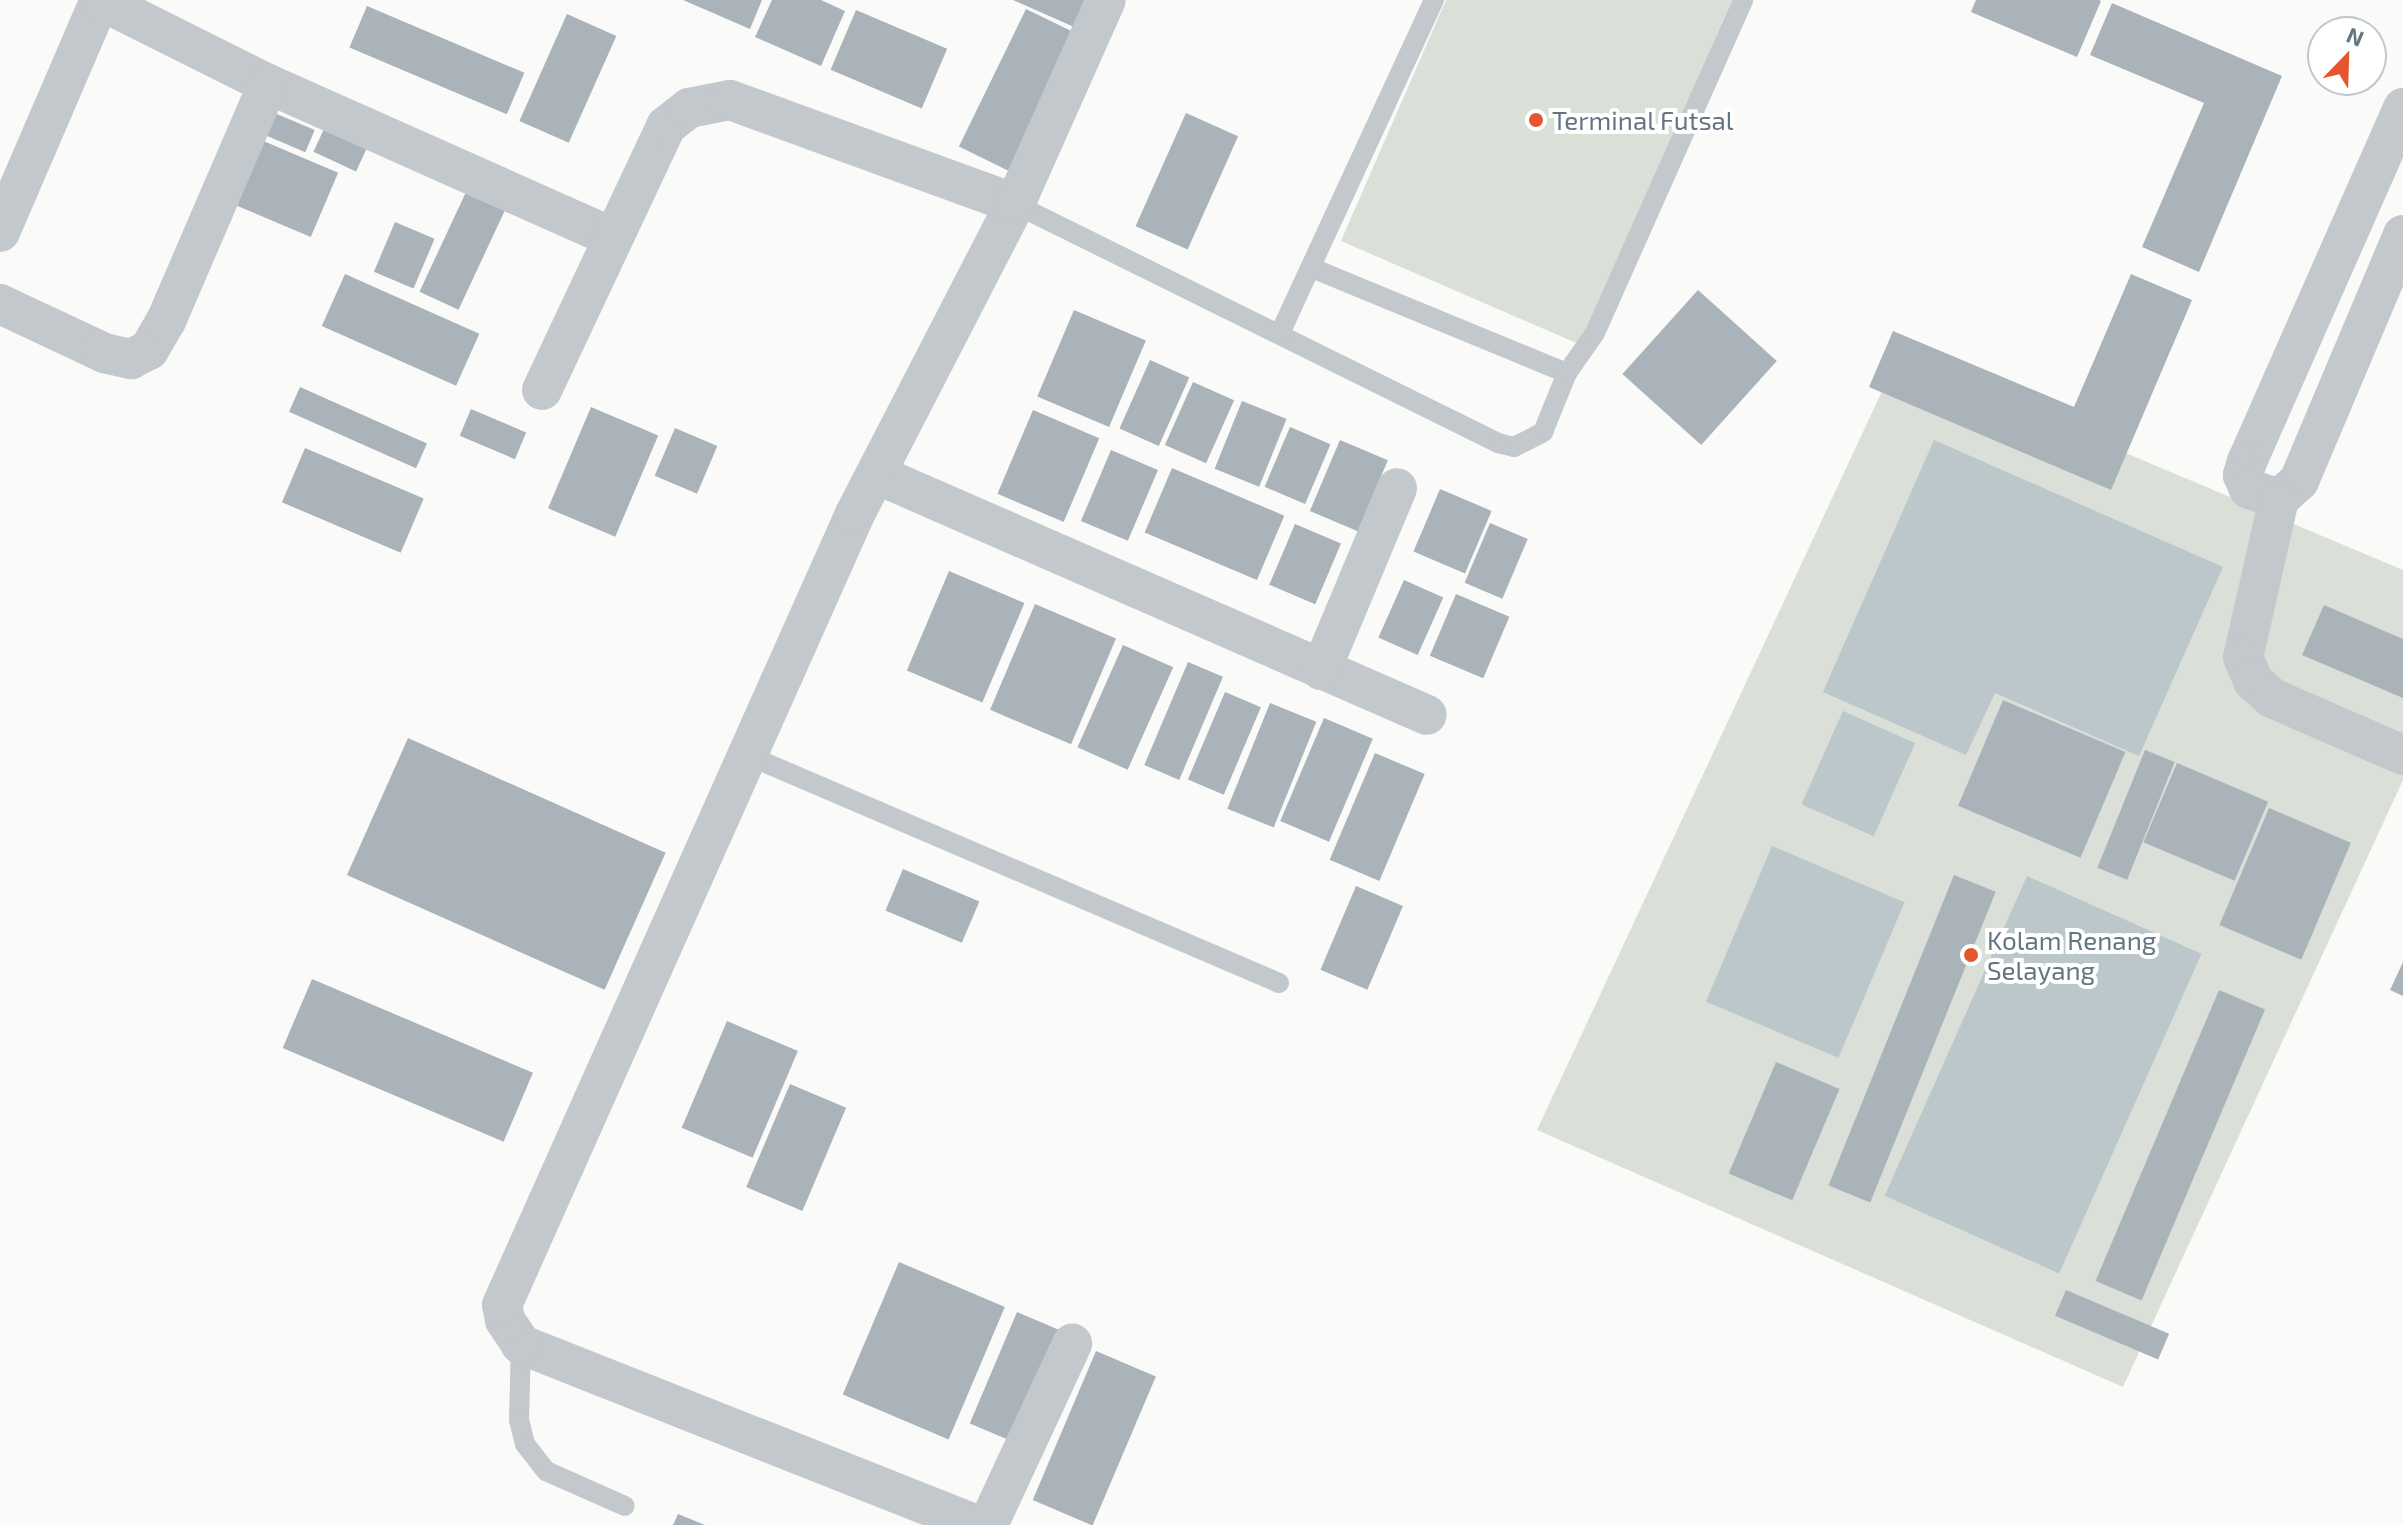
<!DOCTYPE html>
<style>
body{margin:0}
#map{position:relative;width:2403px;height:1525px;overflow:hidden;background:#fafaf8;font-family:"Exo 2",sans-serif}
div>[style]{position:absolute}
.green>*{inset:0;background:#dadfd7}
.water>*{inset:0;background:#bbc7cb;transform-origin:0 0}
.building>*{inset:0;background:#aab3b9;transform-origin:0 0}
.lane>*{height:20px;margin:-10px;padding:0 10px;transform-origin:10px;border-radius:10px;background:#c3c8cc}
.street>*{height:40px;margin:-20px;padding:0 20px;transform-origin:20px;border-radius:20px;background:#c3c8cc}
.dots>*{width:22px;height:22px;translate:-50% -50%;box-sizing:border-box;border:4px solid #fff;border-radius:50%}
span{translate:-50% -50%;white-space:nowrap;text-align:center;line-height:1.15;-webkit-text-stroke:8px #fff;paint-order:stroke}
.poi-label{font-size:26px;color:#657683}
.left{translate:0 -50%;text-align:left}
.north{position:absolute;left:2307px;top:16px;width:80px;height:80px;box-sizing:border-box;background:#fff;border:2px solid #c1c8cd;border-radius:50%;rotate:23deg;font-size:22px;font-weight:700;line-height:32px;text-align:center;color:#657683}
.north::after{content:'';display:block;margin:auto;width:28px;height:36px;background:#e4572e;clip-path:polygon(50% 0,100% 100%,50% 72%,0 100%)}
</style>
<div id="map">
<div class="green">
<div style="clip-path:polygon(1446px 0,1732px 0,1581px 345px,1341px 241px)"></div>
<div style="clip-path:polygon(1898px 357px,2403px 570px,2403px 780px,2123px 1387px,1537px 1130px)"></div>
</div>
<div class="water">
<div style="clip-path:polygon(1934px 440px,2223px 567px,2139px 756px,1995px 693px,1966px 755px,1823px 692px)"></div>
<div style="left:1843px;top:711px;width:79px;height:102px;rotate:24deg"></div>
<div style="left:1772px;top:846px;width:144px;height:169px;rotate:23deg"></div>
<div style="left:2027px;top:876px;width:191px;height:350px;rotate:24deg"></div>
</div>
<div class="building">
<div style="clip-path:polygon(683px 0,762px 0,750px 29px)"></div>
<div style="clip-path:polygon(772px 0,821px 0,845px 11px,821px 66px,755px 37px)"></div>
<div style="clip-path:polygon(1013px 0,1096px 0,1083px 31px)"></div>
<div style="clip-path:polygon(1976px 0,2099px 0,2101px 1px,2077px 57px,1971px 12px)"></div>
<div style="clip-path:polygon(2112px 3px,2282px 76px,2199px 272px,2142px 247px,2204px 103px,2090px 55px)"></div>
<div style="left:367px;top:6px;width:171px;height:45px;rotate:23deg"></div>
<div style="left:1026px;top:9px;width:55px;height:153px;rotate:26deg"></div>
<div style="left:856px;top:10px;width:99px;height:65px;rotate:23deg"></div>
<div style="left:567px;top:14px;width:54px;height:117px;rotate:24deg"></div>
<div style="left:265px;top:109px;width:54px;height:24px;rotate:23deg"></div>
<div style="left:1186px;top:113px;width:57px;height:124px;rotate:24deg"></div>
<div style="left:324px;top:129px;width:47px;height:25px;rotate:25deg"></div>
<div style="left:247px;top:134px;width:99px;height:70px;rotate:23deg"></div>
<div style="left:466px;top:192px;width:43px;height:110px;rotate:25deg"></div>
<div style="left:395px;top:222px;width:43px;height:54px;rotate:23deg"></div>
<div style="left:345px;top:274px;width:147px;height:57px;rotate:24deg"></div>
<div style="clip-path:polygon(2131px 274px,2192px 300px,2111px 490px,1869px 387px,1893px 331px,2074px 407px)"></div>
<div style="left:1698px;top:290px;width:106px;height:113px;rotate:42deg"></div>
<div style="left:1074px;top:310px;width:78px;height:94px;rotate:23deg"></div>
<div style="left:1150px;top:360px;width:43px;height:75px;rotate:24deg"></div>
<div style="left:1193px;top:382px;width:45px;height:69px;rotate:24deg"></div>
<div style="left:300px;top:387px;width:139px;height:27px;rotate:24deg"></div>
<div style="left:1242px;top:401px;width:48px;height:73px;rotate:22deg"></div>
<div style="left:591px;top:407px;width:73px;height:110px;rotate:23deg"></div>
<div style="left:471px;top:409px;width:60px;height:29px;rotate:23deg"></div>
<div style="left:1033px;top:410px;width:72px;height:91px;rotate:23deg"></div>
<div style="left:1290px;top:427px;width:44px;height:65px;rotate:23deg"></div>
<div style="left:675px;top:428px;width:46px;height:52px;rotate:23deg"></div>
<div style="left:1340px;top:440px;width:52px;height:77px;rotate:23deg"></div>
<div style="left:305px;top:448px;width:129px;height:59px;rotate:23deg"></div>
<div style="left:1111px;top:450px;width:51px;height:77px;rotate:23deg"></div>
<div style="left:1172px;top:468px;width:122px;height:70px;rotate:23deg"></div>
<div style="left:1440px;top:489px;width:56px;height:68px;rotate:23deg"></div>
<div style="left:1490px;top:523px;width:41px;height:65px;rotate:23deg"></div>
<div style="left:1295px;top:524px;width:50px;height:66px;rotate:23deg"></div>
<div style="left:949px;top:571px;width:82px;height:108px;rotate:23deg"></div>
<div style="left:1404px;top:580px;width:43px;height:63px;rotate:24deg"></div>
<div style="left:1456px;top:594px;width:58px;height:67px;rotate:23deg"></div>
<div style="left:1035px;top:604px;width:88px;height:115px;rotate:23deg"></div>
<div style="clip-path:polygon(2324px 605px,2403px 639px,2403px 698px,2302px 655px)"></div>
<div style="left:1123px;top:645px;width:55px;height:112px;rotate:24deg"></div>
<div style="left:1188px;top:662px;width:38px;height:112px;rotate:23deg"></div>
<div style="left:1225px;top:692px;width:39px;height:95px;rotate:23deg"></div>
<div style="left:2003px;top:700px;width:133px;height:115px;rotate:23deg"></div>
<div style="left:1270px;top:703px;width:50px;height:114px;rotate:22deg"></div>
<div style="left:1324px;top:718px;width:53px;height:112px;rotate:23deg"></div>
<div style="left:408px;top:738px;width:282px;height:150px;rotate:24deg"></div>
<div style="left:2145px;top:750px;width:32px;height:127px;rotate:22deg"></div>
<div style="left:1375px;top:753px;width:54px;height:116px;rotate:23deg"></div>
<div style="left:2177px;top:763px;width:99px;height:86px;rotate:23deg"></div>
<div style="left:2269px;top:808px;width:89px;height:127px;rotate:23deg"></div>
<div style="left:903px;top:869px;width:83px;height:45px;rotate:23deg"></div>
<div style="left:1954px;top:875px;width:45px;height:335px;rotate:22deg"></div>
<div style="left:1356px;top:886px;width:51px;height:91px;rotate:23deg"></div>
<div style="clip-path:polygon(2403px 962px,2403px 996px,2390px 990px)"></div>
<div style="left:312px;top:979px;width:240px;height:75px;rotate:23deg"></div>
<div style="left:2219px;top:990px;width:50px;height:316px;rotate:23deg"></div>
<div style="left:727px;top:1021px;width:77px;height:116px;rotate:23deg"></div>
<div style="left:1776px;top:1062px;width:69px;height:121px;rotate:23deg"></div>
<div style="left:790px;top:1084px;width:61px;height:112px;rotate:23deg"></div>
<div style="left:899px;top:1262px;width:115px;height:144px;rotate:23deg"></div>
<div style="left:2066px;top:1290px;width:112px;height:28px;rotate:23deg"></div>
<div style="left:1017px;top:1312px;width:53px;height:121px;rotate:23deg"></div>
<div style="left:1096px;top:1351px;width:65px;height:162px;rotate:23deg"></div>
<div style="clip-path:polygon(678px 1514px,705px 1525px,673px 1525px)"></div>
</div>
<div class="lane">
<div style="left:1015px;top:204px;width:539px;rotate:26.33deg"></div>
<div style="left:1498px;top:443px;width:16px;rotate:14deg"></div>
<div style="left:1514px;top:447px;width:33px;rotate:-27deg"></div>
<div style="left:1543px;top:432px;width:64px;rotate:-67.9deg"></div>
<div style="left:1312px;top:268px;width:276px;rotate:22.4deg"></div>
<div style="left:1567px;top:373px;width:49px;rotate:-55deg"></div>
<div style="left:1595px;top:333px;width:364px;rotate:-66deg"></div>
<div style="left:1281px;top:331px;width:365px;rotate:-65.2deg"></div>
<div style="left:745px;top:754px;width:581px;rotate:23.21deg"></div>
<div style="left:521px;top:1344px;width:76px;rotate:91.5deg"></div>
<div style="left:519px;top:1420px;width:25px;rotate:76deg"></div>
<div style="left:525px;top:1444px;width:34px;rotate:52deg"></div>
<div style="left:546px;top:1471px;width:86px;rotate:23.9deg"></div>
</div>
<div class="street">
<div style="left:2403px;top:108px;width:386px;rotate:113.8deg"></div>
<div style="left:2247px;top:461px;width:15px;rotate:106deg"></div>
<div style="left:2243px;top:475px;width:15px;rotate:67deg"></div>
<div style="left:2249px;top:489px;width:32px;rotate:18deg"></div>
<div style="left:2279px;top:499px;width:27px;rotate:-42deg"></div>
<div style="left:2299px;top:481px;width:267px;rotate:-67.1deg"></div>
<div style="left:0;top:232px;width:253px;rotate:-66.7deg"></div>
<div style="left:100px;top:0;width:188px;rotate:26.6deg"></div>
<div style="left:268px;top:84px;width:376px;rotate:24deg"></div>
<div style="left:0;top:304px;width:115px;rotate:25.2deg"></div>
<div style="left:104px;top:353px;width:28px;rotate:13deg"></div>
<div style="left:131px;top:359px;width:20px;rotate:-27deg"></div>
<div style="left:149px;top:350px;width:34px;rotate:-60deg"></div>
<div style="left:166px;top:321px;width:258px;rotate:-66.7deg"></div>
<div style="left:542px;top:390px;width:292px;rotate:-64.8deg"></div>
<div style="left:666px;top:126px;width:29px;rotate:-38deg"></div>
<div style="left:689px;top:108px;width:42px;rotate:-11deg"></div>
<div style="left:730px;top:100px;width:303px;rotate:20deg"></div>
<div style="left:876px;top:474px;width:601px;rotate:23.62deg"></div>
<div style="left:2279px;top:499px;width:162px;rotate:102.8deg"></div>
<div style="left:2243px;top:657px;width:26px;rotate:67deg"></div>
<div style="left:2253px;top:681px;width:25px;rotate:42deg"></div>
<div style="left:2272px;top:698px;width:143px;rotate:23.5deg"></div>
<div style="left:1321px;top:670px;width:197px;rotate:-67.3deg"></div>
<div style="left:977px;top:1525px;width:491px;rotate:-158.4deg"></div>
<div style="left:521px;top:1344px;width:29px;rotate:-124deg"></div>
<div style="left:505px;top:1320px;width:15px;rotate:-101deg"></div>
<div style="left:502px;top:1305px;width:866px;rotate:-65.95deg"></div>
<div style="left:855px;top:514px;width:349px;rotate:-62.7deg"></div>
<div style="left:1015px;top:204px;width:223px;rotate:-66deg"></div>
<div style="left:988px;top:1525px;width:200px;rotate:-65.1deg"></div>
</div>
<div class="dots">
<div style="left:1536px;top:120px;background:#e4572e"></div>
<div style="left:1971px;top:955px;background:#e4572e"></div>
</div>
<div class="poi-label">
<span class="left" style="left:1552px;top:120px">Terminal Futsal</span>
<span class="left" style="left:1987px;top:955px">Kolam Renang<br>Selayang</span>
</div>
<div class="north">N</div>
</div>
